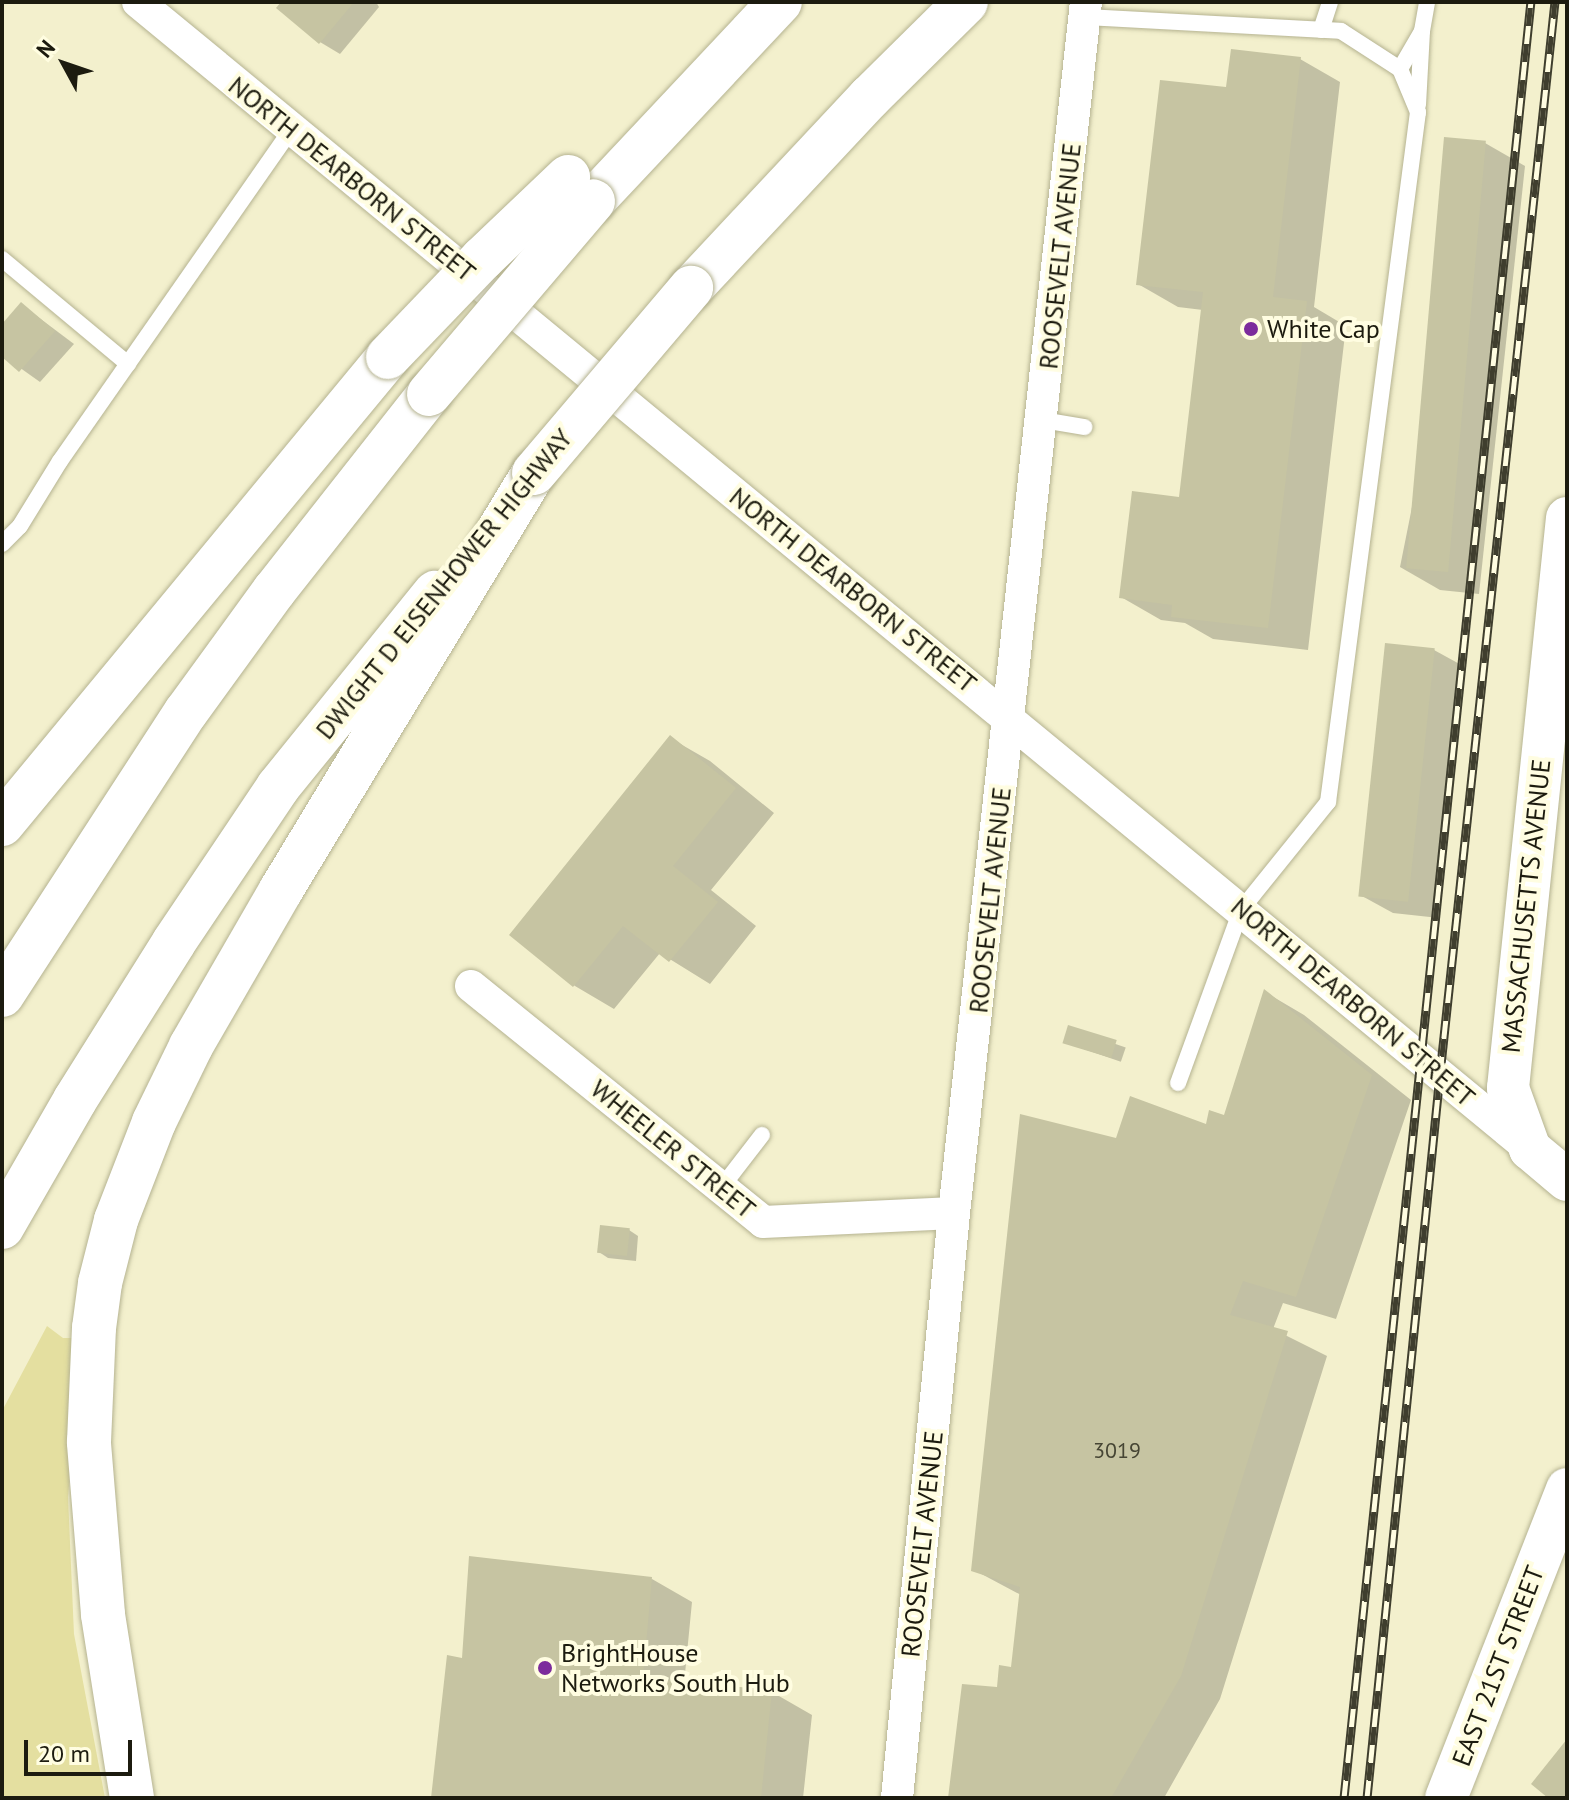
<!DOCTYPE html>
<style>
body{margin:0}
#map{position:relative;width:1569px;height:1800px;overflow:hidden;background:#f3f0cd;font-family:"PT Sans",sans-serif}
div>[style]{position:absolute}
.green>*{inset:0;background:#e4dfa0}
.shadow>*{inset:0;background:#0003;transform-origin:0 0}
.building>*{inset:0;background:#c6c4a2;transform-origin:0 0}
.roads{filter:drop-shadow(0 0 2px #b5b391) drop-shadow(0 0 2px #b5b391)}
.service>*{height:16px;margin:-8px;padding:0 8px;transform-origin:8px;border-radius:8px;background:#fff}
.minor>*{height:32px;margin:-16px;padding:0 16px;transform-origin:16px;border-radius:16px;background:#fff}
.tertiary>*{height:42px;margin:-21px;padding:0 21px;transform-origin:21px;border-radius:21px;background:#fff}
.motorway>*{height:44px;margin:-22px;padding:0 22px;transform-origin:22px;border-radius:22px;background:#fff}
.rail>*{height:9px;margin-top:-4.5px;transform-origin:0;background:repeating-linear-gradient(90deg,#fffde1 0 18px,#3f3e2e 0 36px);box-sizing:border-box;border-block:2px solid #3f3e2e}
.bridges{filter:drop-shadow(0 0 2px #b5b391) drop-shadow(0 0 2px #b5b391)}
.motorway-bridge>*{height:44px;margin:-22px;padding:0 22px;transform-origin:22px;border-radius:22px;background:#fff}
.dots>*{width:22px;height:22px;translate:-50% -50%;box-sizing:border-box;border:4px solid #fffde1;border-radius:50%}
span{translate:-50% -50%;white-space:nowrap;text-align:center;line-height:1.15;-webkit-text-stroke:8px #fffde1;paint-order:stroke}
.number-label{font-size:22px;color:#464534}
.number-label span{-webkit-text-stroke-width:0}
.street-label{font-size:26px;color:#1c1b0f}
.poi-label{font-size:26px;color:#1c1b0f}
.left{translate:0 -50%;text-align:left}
.frame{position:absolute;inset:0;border:4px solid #1c1b0f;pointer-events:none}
.north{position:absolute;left:24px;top:24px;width:80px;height:80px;-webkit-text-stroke:6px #fffde1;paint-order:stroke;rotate:310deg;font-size:22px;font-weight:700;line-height:32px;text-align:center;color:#1c1b0f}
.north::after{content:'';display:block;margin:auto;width:28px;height:36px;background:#1c1b0f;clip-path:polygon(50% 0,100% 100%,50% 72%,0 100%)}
.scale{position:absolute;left:24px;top:1740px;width:108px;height:36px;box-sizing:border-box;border:4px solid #1c1b0f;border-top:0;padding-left:10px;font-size:24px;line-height:28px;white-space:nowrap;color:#1c1b0f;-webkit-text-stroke:6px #fffde1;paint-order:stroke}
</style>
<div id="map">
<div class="green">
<div style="clip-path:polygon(47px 1326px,63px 1338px,82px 1338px,68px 1497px,74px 1634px,105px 1798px,2px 1798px,2px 1411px)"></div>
</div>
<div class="shadow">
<div style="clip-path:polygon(284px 2px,376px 2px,379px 7px,340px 54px,320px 42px)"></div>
<div style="clip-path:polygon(1300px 59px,1340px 82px,1314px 307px,1346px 326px,1308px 650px,1213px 639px,1185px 623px,1161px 620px,1121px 597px,1181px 499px,1203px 310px,1178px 307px,1138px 284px,1228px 89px)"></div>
<div style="clip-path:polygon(1485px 143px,1525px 166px,1479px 594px,1440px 590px,1400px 567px)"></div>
<div style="clip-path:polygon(22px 305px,74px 344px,40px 382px,2px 355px,2px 327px)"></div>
<div style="clip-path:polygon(1434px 650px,1465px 667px,1439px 918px,1393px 913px,1362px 896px)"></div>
<div style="clip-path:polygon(670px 738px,710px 761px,774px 813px,711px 890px,756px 926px,710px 984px,660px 953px,614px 1009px,575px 986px,512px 935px)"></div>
<div style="clip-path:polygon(1265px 992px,1304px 1015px,1411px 1100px,1336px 1319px,1283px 1303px,1273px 1329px,1327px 1356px,1220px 1699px,1164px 1798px,950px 1798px,999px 1689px,1013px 1669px,1021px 1595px,974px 1570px,1117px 1140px,1207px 1127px,1226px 1118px)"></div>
<div style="left:1069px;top:1028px;width:60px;height:15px;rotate:19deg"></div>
<div style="clip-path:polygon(629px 1230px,638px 1236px,636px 1261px,608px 1258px,599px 1252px)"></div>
<div style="clip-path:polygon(652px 1579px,692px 1602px,684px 1684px,772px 1692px,812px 1715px,803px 1798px,433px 1798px,463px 1660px)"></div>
</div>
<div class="building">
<div style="clip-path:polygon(281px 2px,354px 2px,319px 44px,276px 8px)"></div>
<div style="clip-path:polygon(1231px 49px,1301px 57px,1273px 297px,1307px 301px,1268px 628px,1171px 617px,1172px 605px,1119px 598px,1132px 491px,1179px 497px,1203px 292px,1136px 285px,1160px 80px,1226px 87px)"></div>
<div style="left:1444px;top:137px;width:42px;height:433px;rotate:5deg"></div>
<div style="clip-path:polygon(21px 302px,55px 331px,19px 372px,2px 357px,2px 324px)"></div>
<div style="left:1385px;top:643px;width:50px;height:255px;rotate:6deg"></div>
<div style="clip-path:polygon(670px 735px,736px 788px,673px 866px,718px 902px,669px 962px,623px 926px,573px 987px,509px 935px)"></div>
<div style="clip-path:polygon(1264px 989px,1372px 1075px,1296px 1297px,1243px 1281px,1230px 1315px,1288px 1331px,1181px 1676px,1111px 1798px,948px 1798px,962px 1684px,997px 1687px,999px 1665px,1011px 1667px,1020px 1587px,971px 1571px,1020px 1114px,1116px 1138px,1130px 1096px,1206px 1124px,1209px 1110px,1224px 1115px)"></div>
<div style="left:1068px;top:1025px;width:51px;height:19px;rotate:17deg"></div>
<div style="left:600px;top:1225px;width:30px;height:28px;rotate:6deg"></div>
<div style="clip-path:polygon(469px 1556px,652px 1577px,643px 1678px,772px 1690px,761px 1798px,431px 1798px,447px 1655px,462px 1658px)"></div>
<div style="clip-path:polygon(1567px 1739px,1567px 1798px,1548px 1798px,1531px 1784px)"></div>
</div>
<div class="roads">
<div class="service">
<div style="left:1085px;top:17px;width:256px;rotate:3.1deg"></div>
<div style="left:1341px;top:31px;width:70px;rotate:32.8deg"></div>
<div style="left:1400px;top:69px;width:47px;rotate:67.3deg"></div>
<div style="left:1418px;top:112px;width:696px;rotate:97.43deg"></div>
<div style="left:1328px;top:802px;width:139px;rotate:128.9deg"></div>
<div style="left:1241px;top:910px;width:184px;rotate:110deg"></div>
<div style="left:1321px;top:30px;width:29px;rotate:-72deg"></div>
<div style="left:1422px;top:31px;width:29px;rotate:-80deg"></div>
<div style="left:1400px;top:69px;width:44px;rotate:-59.9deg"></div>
<div style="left:1422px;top:31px;width:74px;rotate:93.1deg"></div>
<div style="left:2px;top:259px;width:164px;rotate:39.8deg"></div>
<div style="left:1042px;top:420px;width:43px;rotate:9.5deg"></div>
<div style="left:2px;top:544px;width:25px;rotate:-45deg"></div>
<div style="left:20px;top:526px;width:76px;rotate:-58.4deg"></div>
<div style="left:60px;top:461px;width:405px;rotate:-55.1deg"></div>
<div style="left:721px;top:1188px;width:67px;rotate:-52.3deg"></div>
</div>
<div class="minor">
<div style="left:138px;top:2px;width:1804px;rotate:39.49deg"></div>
<div style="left:471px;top:986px;width:375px;rotate:38.9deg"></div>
<div style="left:763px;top:1222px;width:191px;rotate:-2.7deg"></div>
<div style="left:897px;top:1798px;width:588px;rotate:-84.43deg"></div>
<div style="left:954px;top:1213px;width:1218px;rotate:-83.78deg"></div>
</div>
<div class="tertiary">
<div style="left:1567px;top:518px;width:573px;rotate:95.91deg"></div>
<div style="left:1508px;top:1088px;width:65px;rotate:70.2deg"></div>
<div style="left:1530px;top:1149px;width:48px;rotate:40deg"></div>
<div style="left:1446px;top:1798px;width:332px;rotate:-68.6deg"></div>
</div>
<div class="motorway">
<div style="left:593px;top:201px;width:273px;rotate:-46.8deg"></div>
<div style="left:691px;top:288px;width:262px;rotate:-46.9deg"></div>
<div style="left:870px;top:97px;width:135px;rotate:-44.7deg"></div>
<div style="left:2px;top:824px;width:606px;rotate:-50.42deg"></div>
<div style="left:2px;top:995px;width:338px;rotate:-57deg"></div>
<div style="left:186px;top:712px;width:150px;rotate:-54deg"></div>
<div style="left:274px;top:591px;width:251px;rotate:-51.8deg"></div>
<div style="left:2px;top:1227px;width:146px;rotate:-60.1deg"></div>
<div style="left:75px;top:1100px;width:186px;rotate:-57.9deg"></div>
<div style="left:174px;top:942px;width:187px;rotate:-56.1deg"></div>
<div style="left:278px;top:787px;width:250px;rotate:-51deg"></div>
<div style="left:132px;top:1798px;width:186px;rotate:-99deg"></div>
<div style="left:103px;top:1614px;width:173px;rotate:-94.7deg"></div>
<div style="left:89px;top:1442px;width:114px;rotate:-87.5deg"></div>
<div style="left:94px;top:1328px;width:45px;rotate:-82.4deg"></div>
<div style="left:100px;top:1283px;width:65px;rotate:-75.7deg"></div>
<div style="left:116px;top:1220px;width:105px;rotate:-68.8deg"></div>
<div style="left:154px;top:1122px;width:85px;rotate:-64deg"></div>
<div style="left:191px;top:1046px;width:180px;rotate:-60deg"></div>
<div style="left:281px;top:890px;width:488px;rotate:-58.8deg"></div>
</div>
</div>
<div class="rail">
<div style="left:1344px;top:1798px;width:1806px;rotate:-84.06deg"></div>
<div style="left:1367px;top:1798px;width:728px;rotate:-84.24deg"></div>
<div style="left:1440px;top:1074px;width:1078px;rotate:-83.88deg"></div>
</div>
<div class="bridges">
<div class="motorway-bridge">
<div style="left:388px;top:357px;width:136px;rotate:-46.2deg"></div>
<div style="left:482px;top:259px;width:119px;rotate:-43.6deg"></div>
<div style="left:429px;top:394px;width:253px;rotate:-49.6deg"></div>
<div style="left:534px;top:473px;width:243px;rotate:-49.7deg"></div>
</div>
</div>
<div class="dots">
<div style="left:1251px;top:329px;background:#7c2c9c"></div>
<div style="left:545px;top:1668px;background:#7c2c9c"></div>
</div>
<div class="number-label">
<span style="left:1117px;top:1451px">3019</span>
</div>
<div class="street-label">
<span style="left:352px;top:179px;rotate:39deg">NORTH DEARBORN STREET</span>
<span style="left:1060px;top:256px;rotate:-84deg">ROOSEVELT AVENUE</span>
<span style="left:444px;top:584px;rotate:-51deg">DWIGHT D EISENHOWER HIGHWAY</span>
<span style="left:853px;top:590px;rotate:39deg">NORTH DEARBORN STREET</span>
<span style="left:990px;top:900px;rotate:-84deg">ROOSEVELT AVENUE</span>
<span style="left:1526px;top:906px;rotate:-84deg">MASSACHUSETTS AVENUE</span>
<span style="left:1353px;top:1002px;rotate:40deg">NORTH DEARBORN STREET</span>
<span style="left:673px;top:1149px;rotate:39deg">WHEELER STREET</span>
<span style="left:922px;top:1544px;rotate:-84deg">ROOSEVELT AVENUE</span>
<span style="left:1498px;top:1666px;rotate:-69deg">EAST 21ST STREET</span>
</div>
<div class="poi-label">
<span class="left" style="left:1267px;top:329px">White Cap</span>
<span class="left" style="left:561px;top:1668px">BrightHouse<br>Networks South Hub</span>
</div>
<div class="frame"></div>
<div class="north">N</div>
<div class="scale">20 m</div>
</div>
